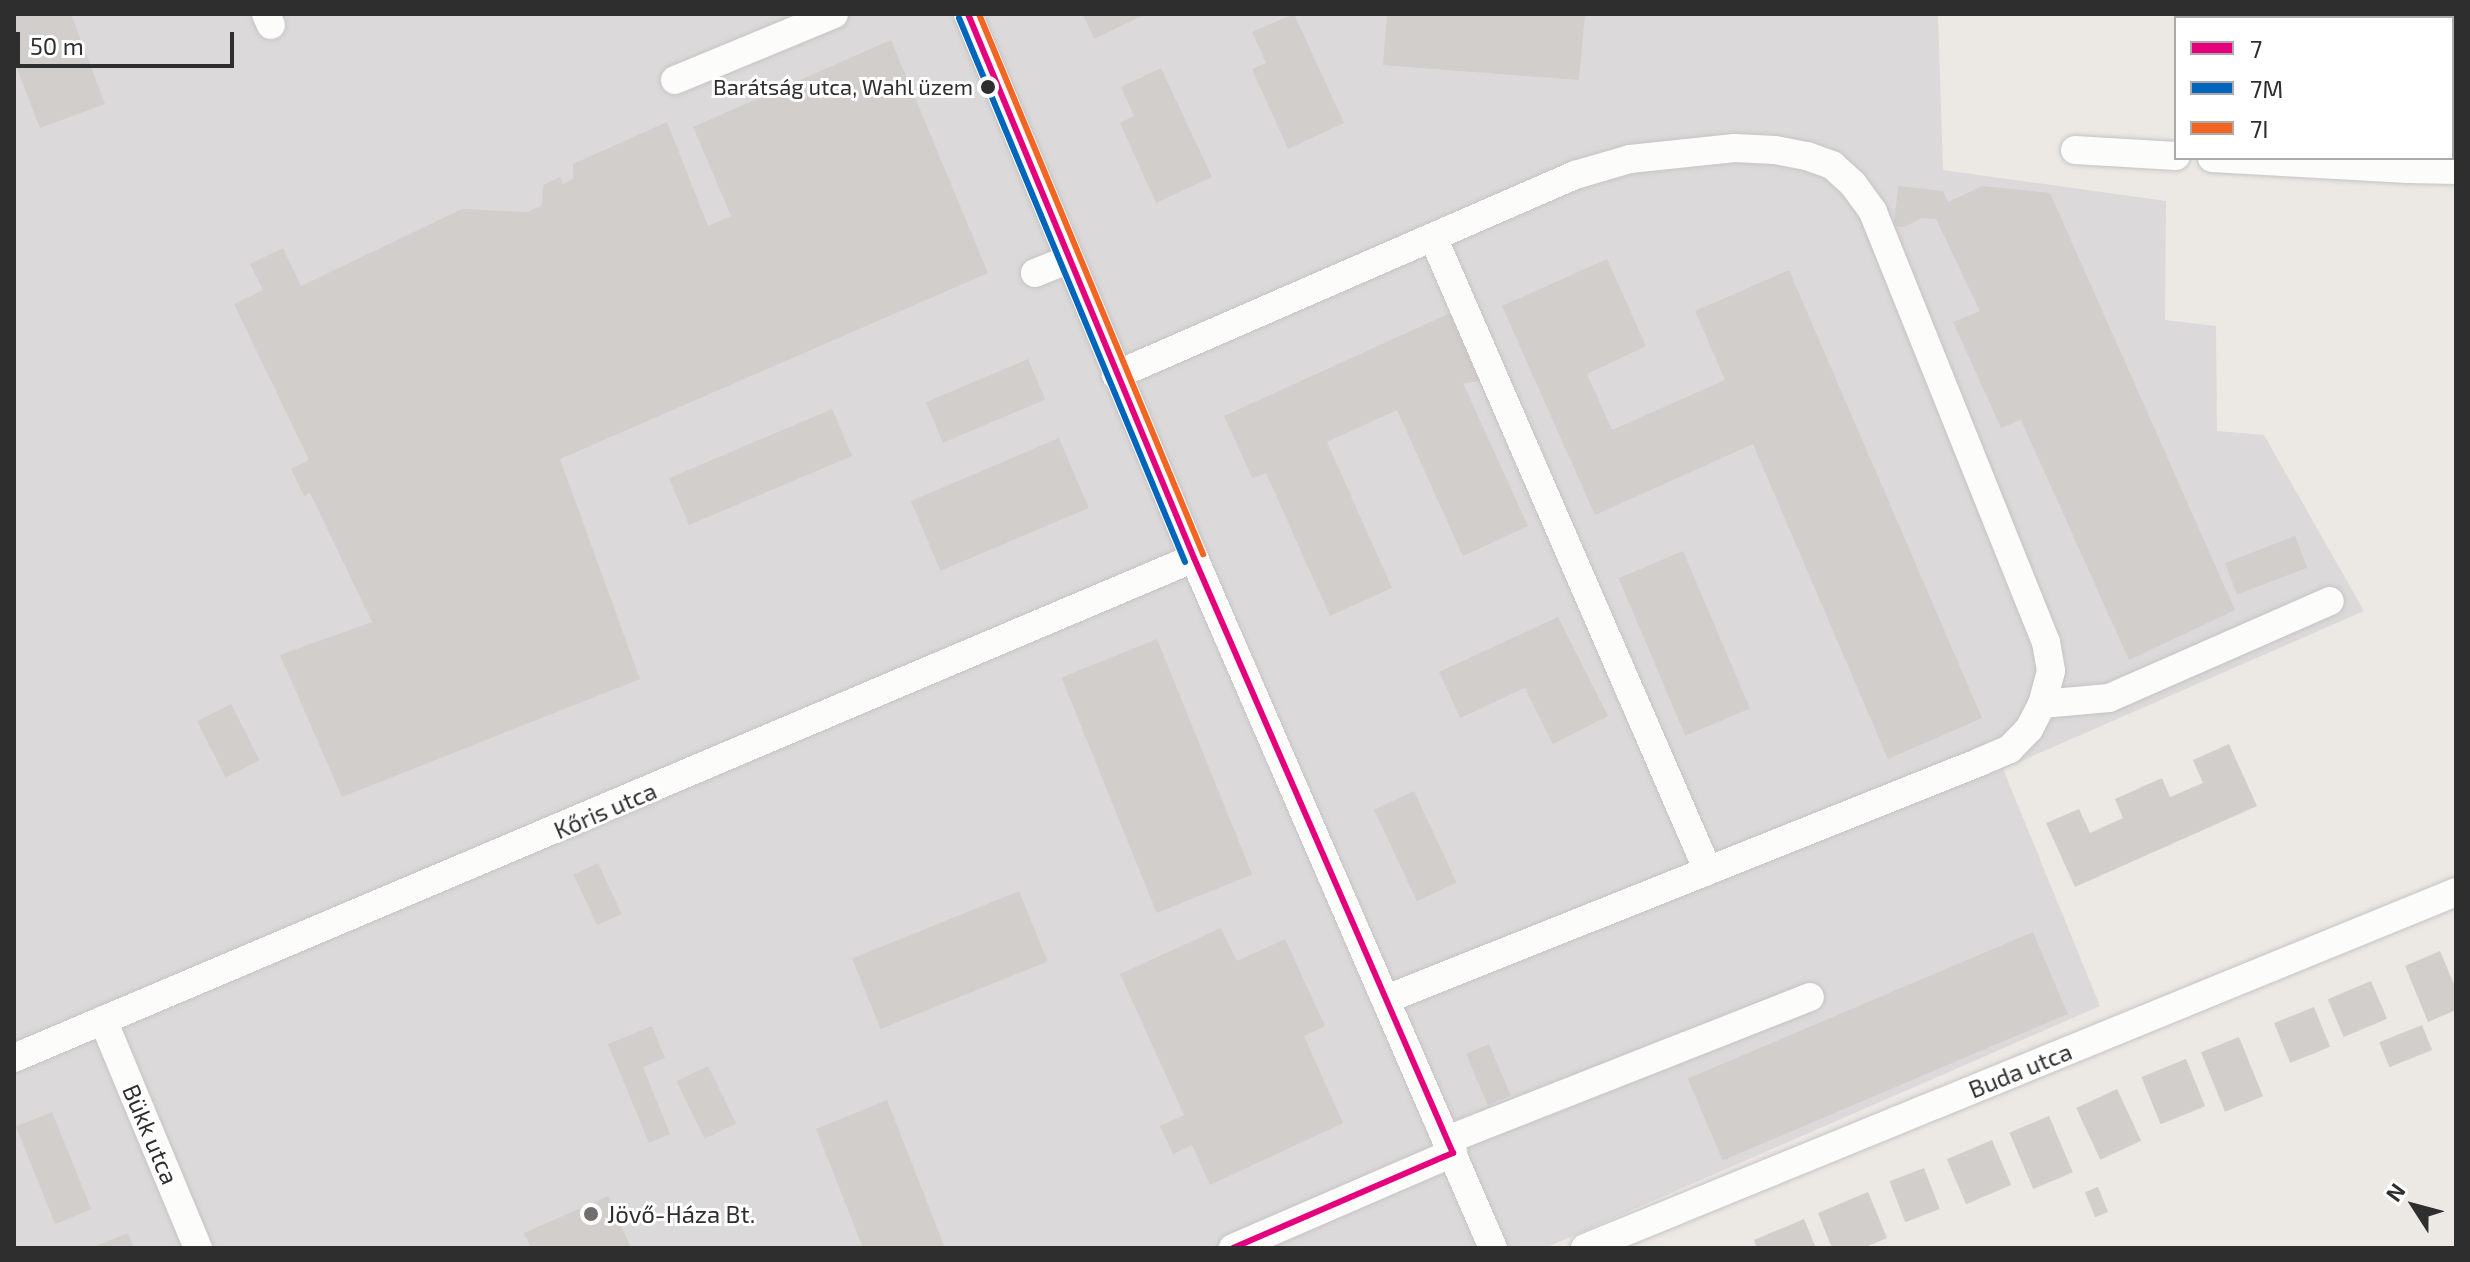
<!DOCTYPE html>
<meta charset="utf-8">
<style>
body{margin:0}
#map{position:relative;width:2470px;height:1262px;overflow:hidden;background:#ece8e4;font-family:"Exo 2",sans-serif}
div>[style]{position:absolute}
.industrial>*{inset:0;background:#dcd9db}
.building>*{inset:0;background:#d1cecb;transform-origin:0 0}
.roads{filter:drop-shadow(0 0 2px #c5c4c5) drop-shadow(0 0 2px #c5c4c5)}
.minor>*{height:28px;margin:-14px;padding:0 14px;transform-origin:14px;border-radius:14px;background:#fcfcfb}
.bus-1>*{height:6px;margin:-3px;padding:0 3px;transform-origin:3px;border-radius:3px;background:#e5007d}
.bus-2>*{height:6px;margin:-3px;padding:0 3px;transform-origin:3px;border-radius:3px;background:#0065bd}
.bus-3>*{height:6px;margin:-3px;padding:0 3px;transform-origin:3px;border-radius:3px;background:#f26522}
.dots>*{width:22px;height:22px;translate:-50% -50%;box-sizing:border-box;border:4px solid #fff;border-radius:50%}
span{translate:-50% -50%;white-space:nowrap;text-align:center;line-height:1.15;-webkit-text-stroke:6px #fff;paint-order:stroke}
.bus-label{font-size:22px;color:#2e2e2e}
.right{translate:-100% -50%;text-align:right}
.street-label{font-size:24px;color:#2e2e2e}
.poi-label{font-size:24px;color:#2e2e2e}
.left{translate:0 -50%;text-align:left}
.frame{position:absolute;inset:0;border:16px solid #2e2e2e;pointer-events:none}
.legend{position:absolute;left:2174px;top:16px;width:280px;height:144px;box-sizing:border-box;background:#fff;border:2px solid #ababab;margin:0;padding:10px 14px;list-style:none;font-size:24px;color:#2e2e2e}
.legend li{display:flex;align-items:center;gap:16px;height:40px}
.legend b{width:40px;border:2px solid #ababab}
.north{position:absolute;left:2374px;top:1166px;width:80px;height:80px;-webkit-text-stroke:6px #fff;paint-order:stroke;rotate:306deg;font-size:22px;font-weight:700;line-height:32px;text-align:center;color:#2e2e2e}
.north::after{content:'';display:block;margin:auto;width:28px;height:36px;background:#2e2e2e;clip-path:polygon(50% 0,100% 100%,50% 72%,0 100%)}
.scale{position:absolute;left:16px;top:32px;width:218px;height:36px;box-sizing:border-box;border:4px solid #2e2e2e;border-top:0;padding-left:10px;font-size:24px;line-height:28px;white-space:nowrap;color:#2e2e2e;-webkit-text-stroke:6px #fff;paint-order:stroke}
</style>
<div id="map">
<div class="industrial">
<div style="clip-path:polygon(14px 14px,1938px 14px,1943px 170px,2166px 201px,2165px 320px,2216px 326px,2217px 431px,2264px 435px,2364px 611px,2003px 769px,2100px 1006px,1545px 1248px,14px 1248px)"></div>
</div>
<div class="building">
<div style="clip-path:polygon(14px 14px,71px 14px,105px 104px,40px 128px,14px 61px)"></div>
<div style="clip-path:polygon(1083px 14px,1146px 14px,1094px 39px)"></div>
<div style="clip-path:polygon(1294px 14px,1344px 123px,1288px 149px,1252px 69px,1266px 63px,1252px 32px)"></div>
<div style="clip-path:polygon(1387px 14px,1585px 14px,1579px 80px,1383px 65px)"></div>
<div style="clip-path:polygon(2449px 14px,2456px 14px,2456px 107px,2452px 107px,2452px 18px,2448px 18px)"></div>
<div style="clip-path:polygon(891px 40px,988px 273px,560px 459px,640px 679px,342px 797px,280px 655px,372px 622px,310px 493px,304px 496px,291px 469px,309px 460px,234px 304px,263px 290px,250px 264px,283px 248px,301px 286px,462px 209px,528px 212px,542px 205px,543px 185px,560px 177px,563px 184px,573px 179px,573px 164px,667px 122px,708px 226px,731px 216px,693px 127px)"></div>
<div style="clip-path:polygon(1161px 68px,1212px 177px,1156px 203px,1120px 123px,1134px 116px,1121px 87px)"></div>
<div style="clip-path:polygon(1898px 186px,1943px 191px,1948px 202px,1982px 186px,2050px 193px,2235px 610px,2129px 660px,2021px 420px,2001px 428px,1953px 322px,1980px 311px,1936px 219px,1922px 218px,1904px 227px,1894px 226px)"></div>
<div style="clip-path:polygon(1607px 259px,1646px 346px,1587px 374px,1612px 430px,1725px 380px,1695px 311px,1789px 270px,1982px 718px,1888px 759px,1753px 444px,1595px 515px,1502px 306px)"></div>
<div style="clip-path:polygon(1450px 313px,1481px 381px,1463px 383px,1528px 526px,1463px 556px,1397px 410px,1327px 442px,1392px 588px,1330px 616px,1266px 473px,1252px 478px,1224px 416px)"></div>
<div style="left:1028px;top:359px;width:44px;height:111px;rotate:67deg"></div>
<div style="left:832px;top:409px;width:51px;height:177px;rotate:67deg"></div>
<div style="left:1059px;top:438px;width:76px;height:161px;rotate:67deg"></div>
<div style="left:2295px;top:536px;width:34px;height:75px;rotate:69deg"></div>
<div style="left:1683px;top:551px;width:171px;height:70px;rotate:67deg"></div>
<div style="clip-path:polygon(1558px 617px,1608px 716px,1553px 744px,1525px 688px,1460px 718px,1439px 672px)"></div>
<div style="left:1157px;top:639px;width:254px;height:103px;rotate:68deg"></div>
<div style="left:231px;top:704px;width:63px;height:38px;rotate:63deg"></div>
<div style="clip-path:polygon(2229px 744px,2257px 806px,2075px 887px,2046px 823px,2079px 809px,2090px 833px,2123px 818px,2115px 799px,2162px 778px,2170px 797px,2203px 783px,2193px 760px)"></div>
<div style="left:1414px;top:791px;width:101px;height:44px;rotate:65deg"></div>
<div style="left:598px;top:863px;width:56px;height:27px;rotate:65deg"></div>
<div style="left:1019px;top:891px;width:76px;height:180px;rotate:68deg"></div>
<div style="clip-path:polygon(1221px 928px,1237px 961px,1285px 939px,1325px 1026px,1304px 1036px,1343px 1123px,1210px 1185px,1192px 1145px,1173px 1154px,1160px 1126px,1184px 1115px,1120px 974px)"></div>
<div style="left:2033px;top:932px;width:89px;height:375px;rotate:67deg"></div>
<div style="clip-path:polygon(2440px 951px,2456px 989px,2456px 1010px,2428px 1022px,2405px 966px)"></div>
<div style="left:2371px;top:981px;width:41px;height:47px;rotate:67deg"></div>
<div style="left:2314px;top:1007px;width:43px;height:43px;rotate:68deg"></div>
<div style="left:2422px;top:1025px;width:27px;height:46px;rotate:68deg"></div>
<div style="clip-path:polygon(652px 1026px,665px 1058px,643px 1067px,670px 1134px,649px 1143px,608px 1044px)"></div>
<div style="left:2239px;top:1037px;width:64px;height:41px;rotate:68deg"></div>
<div style="left:1489px;top:1044px;width:56px;height:25px;rotate:67deg"></div>
<div style="left:2186px;top:1059px;width:51px;height:48px;rotate:68deg"></div>
<div style="left:708px;top:1066px;width:64px;height:35px;rotate:64deg"></div>
<div style="left:2117px;top:1089px;width:57px;height:45px;rotate:65deg"></div>
<div style="clip-path:polygon(887px 1100px,945px 1248px,863px 1248px,816px 1129px)"></div>
<div style="left:52px;top:1112px;width:105px;height:39px;rotate:68deg"></div>
<div style="left:2049px;top:1116px;width:61px;height:43px;rotate:67deg"></div>
<div style="left:1992px;top:1140px;width:49px;height:49px;rotate:67deg"></div>
<div style="left:1924px;top:1168px;width:44px;height:37px;rotate:69deg"></div>
<div style="left:2098px;top:1187px;width:27px;height:14px;rotate:68deg"></div>
<div style="clip-path:polygon(1868px 1192px,1887px 1238px,1863px 1248px,1832px 1248px,1818px 1213px)"></div>
<div style="clip-path:polygon(608px 1196px,631px 1248px,531px 1248px,524px 1233px)"></div>
<div style="clip-path:polygon(1804px 1219px,1816px 1248px,1757px 1248px,1754px 1240px)"></div>
<div style="clip-path:polygon(128px 1233px,134px 1248px,91px 1248px)"></div>
</div>
<div class="roads">
<div class="minor">
<div style="left:266px;top:14px;width:12px;rotate:66deg"></div>
<div style="left:968px;top:14px;width:589px;rotate:67.44deg"></div>
<div style="left:1194px;top:558px;width:752px;rotate:66.57deg"></div>
<div style="left:2396px;top:18px;width:4px;rotate:-76deg"></div>
<div style="left:675px;top:80px;width:172px;rotate:-22.5deg"></div>
<div style="left:2075px;top:150px;width:101px;rotate:3.4deg"></div>
<div style="left:2212px;top:158px;width:196px;rotate:3.2deg"></div>
<div style="left:2406px;top:158px;width:11px;rotate:80deg"></div>
<div style="left:2408px;top:169px;width:48px;rotate:1.2deg"></div>
<div style="left:1433px;top:237px;width:691px;rotate:66.55deg"></div>
<div style="left:1035px;top:273px;width:37px;rotate:-22deg"></div>
<div style="left:1116px;top:375px;width:501px;rotate:-23.54deg"></div>
<div style="left:1575px;top:175px;width:57px;rotate:-16.2deg"></div>
<div style="left:1630px;top:159px;width:105px;rotate:-6deg"></div>
<div style="left:1734px;top:148px;width:41px;rotate:2.8deg"></div>
<div style="left:1775px;top:150px;width:33px;rotate:11deg"></div>
<div style="left:1807px;top:156px;width:27px;rotate:20deg"></div>
<div style="left:1832px;top:165px;width:28px;rotate:42deg"></div>
<div style="left:1853px;top:184px;width:34px;rotate:54deg"></div>
<div style="left:1873px;top:212px;width:463px;rotate:68.1deg"></div>
<div style="left:2046px;top:642px;width:29px;rotate:80deg"></div>
<div style="left:2051px;top:671px;width:34px;rotate:105deg"></div>
<div style="left:2042px;top:704px;width:28px;rotate:117deg"></div>
<div style="left:2029px;top:729px;width:28px;rotate:134deg"></div>
<div style="left:2010px;top:749px;width:33px;rotate:157deg"></div>
<div style="left:1980px;top:762px;width:639px;rotate:158.22deg"></div>
<div style="left:2042px;top:704px;width:67px;rotate:-5.1deg"></div>
<div style="left:2109px;top:698px;width:241px;rotate:-23.7deg"></div>
<div style="left:103px;top:1020px;width:247px;rotate:67.4deg"></div>
<div style="left:14px;top:1058px;width:1282px;rotate:-22.96deg"></div>
<div style="left:1447px;top:1140px;width:390px;rotate:-21.5deg"></div>
<div style="left:1233px;top:1248px;width:240px;rotate:-23.4deg"></div>
<div style="left:1585px;top:1248px;width:941px;rotate:-22.23deg"></div>
</div>
</div>
<div class="bus-1">
<div style="left:968px;top:14px;width:589px;rotate:67.44deg"></div>
<div style="left:1194px;top:558px;width:649px;rotate:66.48deg"></div>
<div style="left:1233px;top:1248px;width:240px;rotate:-23.4deg"></div>
</div>
<div class="bus-2">
<div style="left:959px;top:18px;width:589px;rotate:67.44deg"></div>
</div>
<div class="bus-3">
<div style="left:979px;top:14px;width:585px;rotate:67.47deg"></div>
</div>
<div class="dots">
<div style="left:988px;top:87px;background:#2e2e2e"></div>
<div style="left:591px;top:1214px;background:#706f6e"></div>
</div>
<div class="bus-label">
<span class="right" style="left:973px;top:87px">Barátság utca, Wahl üzem</span>
</div>
<div class="street-label">
<span style="left:605px;top:810px;rotate:-23deg">Kőris utca</span>
<span style="left:2020px;top:1070px;rotate:-22deg">Buda utca</span>
<span style="left:151px;top:1134px;rotate:67deg">Bükk utca</span>
</div>
<div class="poi-label">
<span class="left" style="left:607px;top:1214px">Jövő-Háza Bt.</span>
</div>
<div class="frame"></div>
<ul class="legend">
<li><b style="height:10px;background:#e5007d"></b>7</li>
<li><b style="height:10px;background:#0065bd"></b>7M</li>
<li><b style="height:10px;background:#f26522"></b>7I</li>
</ul>
<div class="north">N</div>
<div class="scale">50 m</div>
</div>
